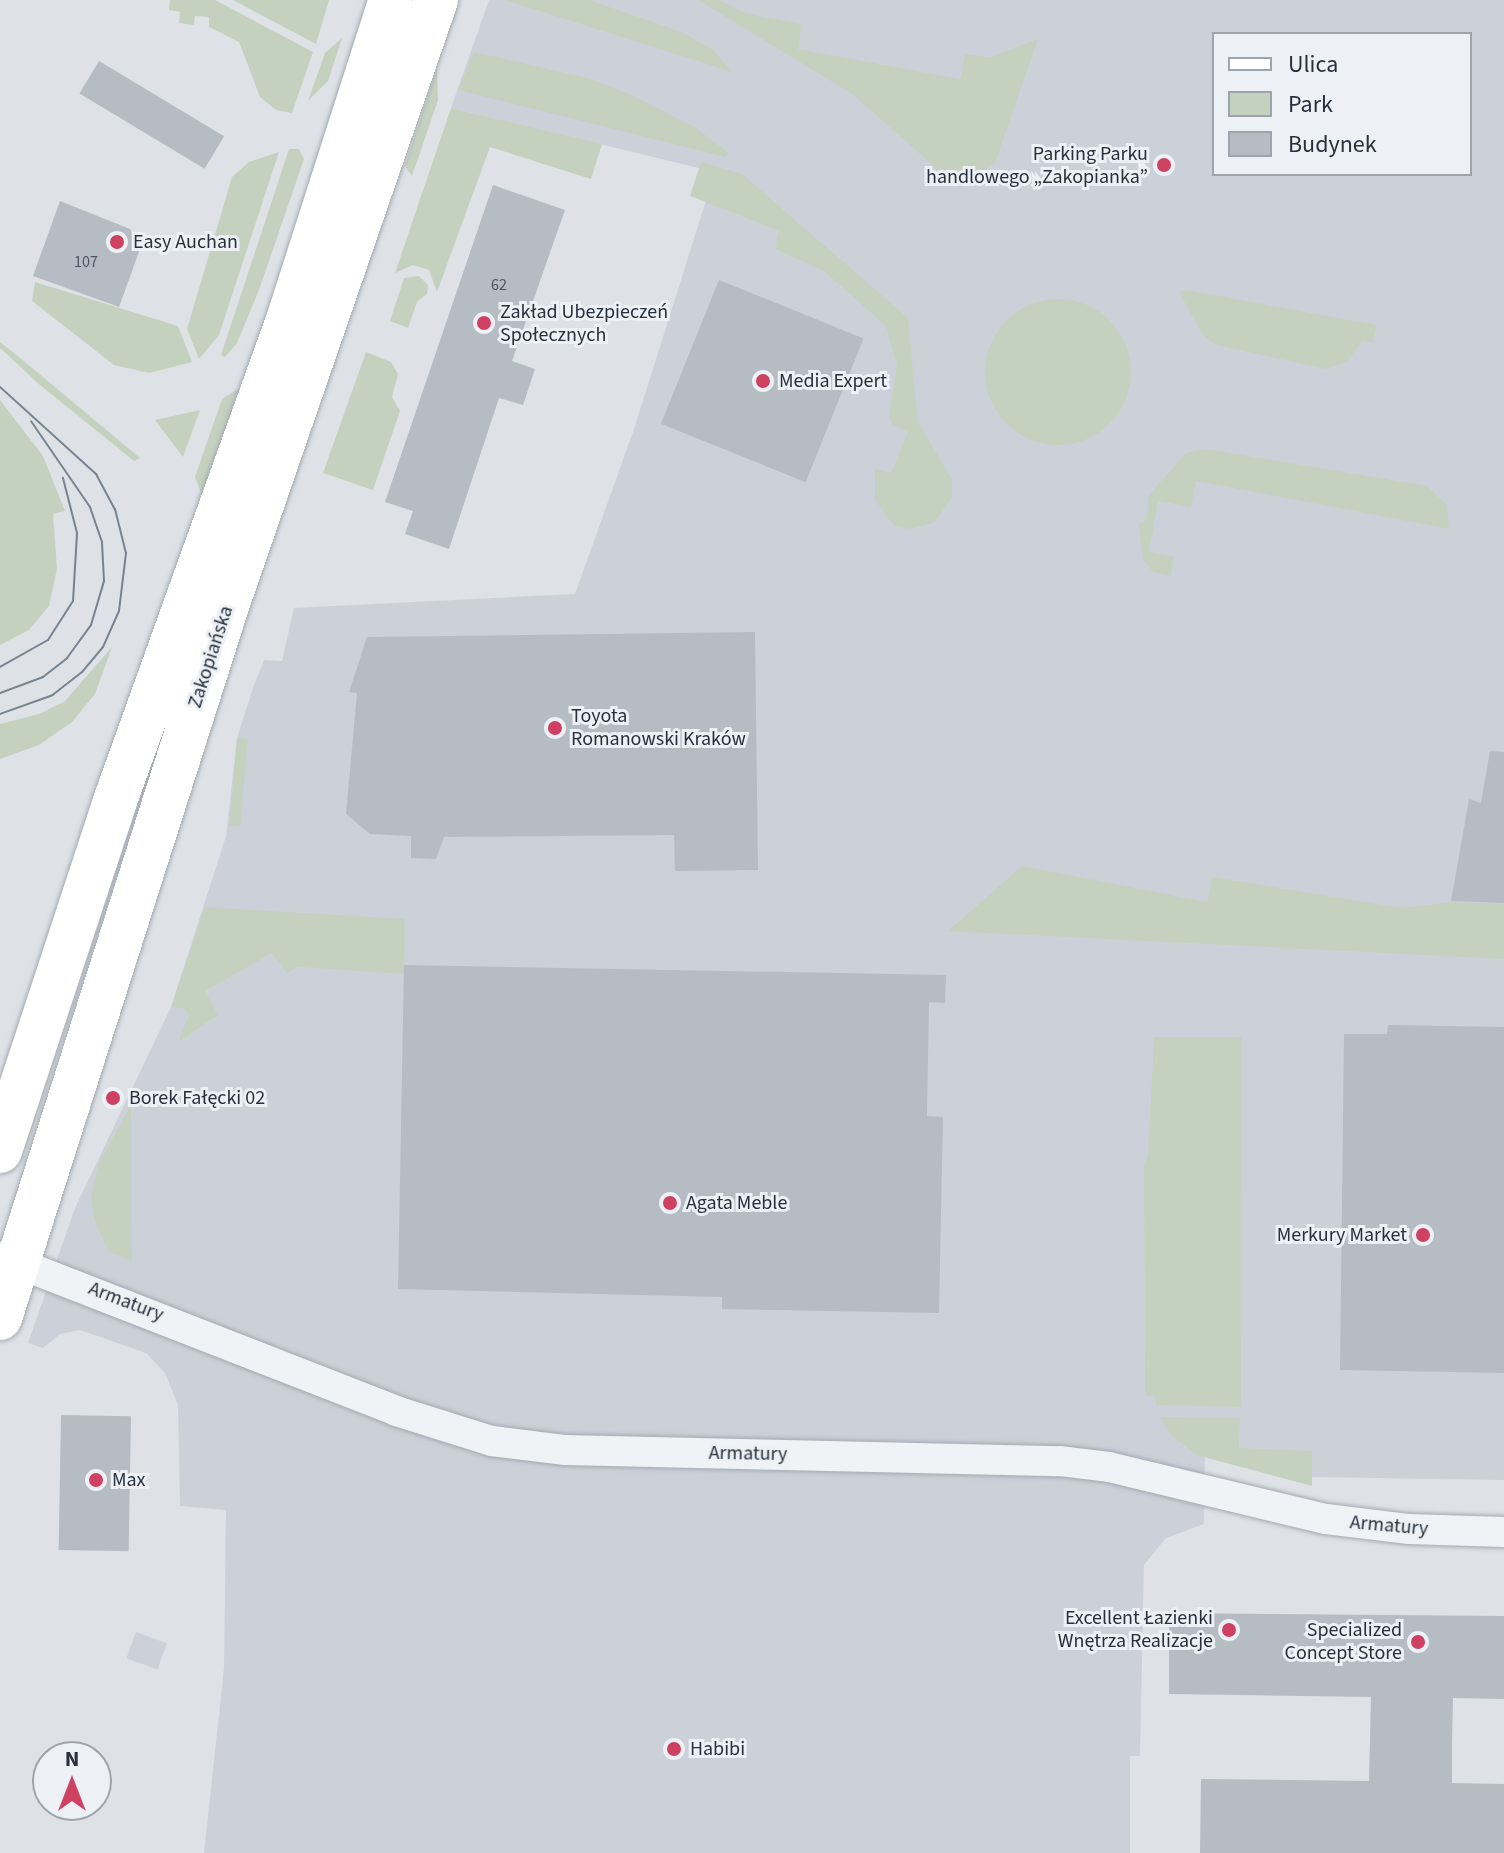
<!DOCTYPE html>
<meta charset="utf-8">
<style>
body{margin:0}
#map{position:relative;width:1504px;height:1853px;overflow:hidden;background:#dee2e7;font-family:"Source Sans 3",sans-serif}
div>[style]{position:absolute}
.built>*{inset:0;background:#ccd1d9;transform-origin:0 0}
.green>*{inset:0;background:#c5d1bf;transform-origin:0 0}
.round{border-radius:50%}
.building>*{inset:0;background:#b5bcc4;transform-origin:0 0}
.roads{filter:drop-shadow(0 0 2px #a3a9b1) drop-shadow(0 0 2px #a3a9b1)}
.minor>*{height:30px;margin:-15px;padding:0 15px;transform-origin:15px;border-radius:15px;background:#f0f3f6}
.primary>*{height:44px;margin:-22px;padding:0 22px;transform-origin:22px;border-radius:22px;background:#fff}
.tram>*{height:2px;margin:-1px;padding:0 1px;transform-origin:1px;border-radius:1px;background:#778391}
.dots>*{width:22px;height:22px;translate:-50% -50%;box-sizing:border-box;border:4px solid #edf1f5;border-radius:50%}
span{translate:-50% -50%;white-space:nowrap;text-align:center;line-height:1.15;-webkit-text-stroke:6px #edf1f5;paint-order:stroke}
.number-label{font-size:16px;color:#4a5460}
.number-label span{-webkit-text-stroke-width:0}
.poi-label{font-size:20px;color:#27313e}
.right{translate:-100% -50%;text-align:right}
.left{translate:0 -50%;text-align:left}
.street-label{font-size:20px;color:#27313e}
.legend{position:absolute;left:1212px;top:32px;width:260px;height:144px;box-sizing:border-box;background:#edf1f5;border:2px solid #9ea4ac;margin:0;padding:10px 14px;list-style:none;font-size:24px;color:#27313e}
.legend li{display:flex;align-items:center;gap:16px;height:40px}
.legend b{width:40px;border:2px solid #9ea4ac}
.north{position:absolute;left:32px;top:1741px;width:80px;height:80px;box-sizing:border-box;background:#edf1f5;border:2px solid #9ea4ac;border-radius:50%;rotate:0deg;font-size:22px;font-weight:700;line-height:32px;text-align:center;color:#27313e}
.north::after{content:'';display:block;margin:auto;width:28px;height:36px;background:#ce4161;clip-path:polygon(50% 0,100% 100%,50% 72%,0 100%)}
</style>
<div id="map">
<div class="built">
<div style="clip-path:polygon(evenodd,489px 0,1504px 0,1504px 1480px,1310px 1477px,1205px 1450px,1204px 1524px,1166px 1538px,1144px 1565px,1140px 1756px,1130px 1756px,1130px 1853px,204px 1853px,224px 1668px,226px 1510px,180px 1506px,178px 1405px,165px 1373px,146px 1353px,80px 1330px,60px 1334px,43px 1348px,28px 1343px,75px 1208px,171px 1007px,226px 836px,237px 738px,253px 688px,264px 660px,282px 661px,294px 608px,575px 594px,634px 429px,715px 172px,451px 108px,489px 0,1214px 34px,1470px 34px,1470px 174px,1214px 174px,1214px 34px)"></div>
<div style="left:136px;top:1632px;width:33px;height:28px;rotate:20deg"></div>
</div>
<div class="green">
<div style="clip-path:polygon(170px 0,215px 0,313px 52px,292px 113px,276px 110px,260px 97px,239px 42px,209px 27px,209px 17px,195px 16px,194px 25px,179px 23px,180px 12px,169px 10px)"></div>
<div style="clip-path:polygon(233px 0,329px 0,316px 44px)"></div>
<div style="clip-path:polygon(505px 0,589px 0,682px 32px,713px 50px,732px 72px)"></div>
<div style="clip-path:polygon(698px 0,719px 0,745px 13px,802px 24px,798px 49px,960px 79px,965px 54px,991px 57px,1038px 39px,995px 163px,963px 186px,953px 183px,852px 94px)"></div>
<div style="clip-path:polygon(342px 38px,328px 81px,308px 101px,325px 53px)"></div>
<div style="clip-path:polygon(474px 52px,588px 78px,632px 95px,696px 128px,729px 153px,725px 157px,458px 90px)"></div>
<div style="clip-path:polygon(437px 69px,438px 100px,412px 176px,405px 166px)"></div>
<div style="clip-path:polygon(451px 108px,602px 144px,591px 179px,490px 147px,437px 292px,429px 270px,413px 265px,395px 273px)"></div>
<div style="clip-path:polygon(289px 149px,299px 149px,304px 159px,259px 290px,237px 343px,225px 357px,221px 355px)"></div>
<div style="clip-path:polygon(279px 152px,219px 335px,199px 359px,187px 329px,232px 177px,249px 162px)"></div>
<div style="clip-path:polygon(701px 162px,742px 174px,908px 318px,918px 422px,952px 479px,952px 498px,934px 523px,911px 529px,894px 526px,875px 500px,875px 469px,891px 473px,908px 432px,892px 424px,889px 416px,897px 365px,886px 326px,824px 271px,775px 249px,779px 231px,690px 196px)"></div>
<div style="clip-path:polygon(419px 276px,428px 285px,427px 294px,417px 302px,408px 328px,390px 321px,404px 278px)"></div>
<div style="clip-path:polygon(35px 282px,178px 326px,192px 362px,149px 373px,114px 365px,32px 301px)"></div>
<div style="clip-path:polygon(1186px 290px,1377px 325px,1373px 343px,1362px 341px,1347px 362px,1326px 369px,1216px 345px,1202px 334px,1179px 292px)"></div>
<div class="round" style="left:985px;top:299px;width:146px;height:146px"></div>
<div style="clip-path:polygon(0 342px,25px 362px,140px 458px,134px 461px,40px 385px,0 348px)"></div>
<div style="clip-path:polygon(366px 352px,391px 362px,398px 374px,392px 397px,400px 411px,373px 490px,323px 473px)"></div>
<div style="clip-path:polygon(238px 389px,242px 390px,203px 498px,195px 477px,222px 399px)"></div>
<div style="clip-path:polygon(0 400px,43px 456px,65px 511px,53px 514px,57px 569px,49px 606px,29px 630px,0 645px)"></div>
<div style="clip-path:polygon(200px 410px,183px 457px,155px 420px)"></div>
<div style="clip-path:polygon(1206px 449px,1427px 486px,1446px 504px,1450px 529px,1196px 481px,1191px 507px,1158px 501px,1149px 552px,1174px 557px,1171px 576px,1153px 572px,1142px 558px,1139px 523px,1146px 520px,1148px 496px,1186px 453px)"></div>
<div style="clip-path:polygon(112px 647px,95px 694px,72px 722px,39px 745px,0 759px,0 724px,39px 714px,65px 701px)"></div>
<div style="left:237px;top:738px;width:11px;height:88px;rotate:5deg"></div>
<div style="clip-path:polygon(1022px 866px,1207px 902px,1212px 877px,1402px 908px,1451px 902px,1504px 904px,1504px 959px,948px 931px)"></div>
<div style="clip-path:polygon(205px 907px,405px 919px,404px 974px,298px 967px,287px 973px,272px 953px,205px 991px,218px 1015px,178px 1042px,189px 1015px,185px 1009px,171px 1007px)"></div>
<div style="clip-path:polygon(1154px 1037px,1242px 1037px,1241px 1407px,1157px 1405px,1155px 1397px,1145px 1395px,1144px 1164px,1148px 1156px)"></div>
<div style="clip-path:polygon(131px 1104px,132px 1261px,108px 1251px,94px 1219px,91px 1197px,98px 1165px)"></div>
<div style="clip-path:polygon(1160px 1417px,1240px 1418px,1239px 1448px,1312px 1451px,1312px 1486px,1196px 1455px,1170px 1434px)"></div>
</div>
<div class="building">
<div style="left:99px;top:61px;width:146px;height:38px;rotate:31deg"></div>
<div style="clip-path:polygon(493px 185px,565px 210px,512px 361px,535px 369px,523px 405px,499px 398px,449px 549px,405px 534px,413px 511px,385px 502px)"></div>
<div style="clip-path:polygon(60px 201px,130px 229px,140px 249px,119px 307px,33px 276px)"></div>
<div style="left:719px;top:280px;width:156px;height:155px;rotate:22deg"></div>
<div style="clip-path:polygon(755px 632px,758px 870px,675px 871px,674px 835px,444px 837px,436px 859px,411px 858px,411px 836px,370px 834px,346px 814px,357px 693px,349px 692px,367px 637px)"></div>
<div style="clip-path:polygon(1490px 751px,1504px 752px,1504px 903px,1451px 901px,1469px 799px,1481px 803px)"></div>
<div style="clip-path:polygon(404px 965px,946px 975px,945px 1003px,929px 1002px,927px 1116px,943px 1117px,939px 1313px,722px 1309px,722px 1297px,398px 1289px)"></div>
<div style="clip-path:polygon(1388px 1025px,1504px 1027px,1504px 1373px,1340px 1370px,1344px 1034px,1387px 1034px)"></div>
<div style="left:61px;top:1415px;width:70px;height:135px;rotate:1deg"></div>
<div style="clip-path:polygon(1169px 1613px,1504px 1616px,1504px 1699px,1453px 1698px,1452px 1743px,1452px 1783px,1504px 1784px,1504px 1853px,1200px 1853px,1201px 1779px,1369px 1781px,1371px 1697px,1169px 1694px)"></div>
</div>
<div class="roads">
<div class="minor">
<div style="left:2px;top:1257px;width:423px;rotate:21.3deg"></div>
<div style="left:396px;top:1411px;width:101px;rotate:17.4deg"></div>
<div style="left:492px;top:1441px;width:74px;rotate:7deg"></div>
<div style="left:565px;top:1450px;width:494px;rotate:1.3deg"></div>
<div style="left:1059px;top:1461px;width:50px;rotate:6.8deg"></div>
<div style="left:1109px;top:1467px;width:223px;rotate:13.5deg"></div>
<div style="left:1326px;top:1519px;width:84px;rotate:6.9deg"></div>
<div style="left:1409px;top:1529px;width:95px;rotate:1.8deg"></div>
</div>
<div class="primary">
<div style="left:0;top:1151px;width:368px;rotate:-71.8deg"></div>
<div style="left:115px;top:801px;width:511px;rotate:-70.22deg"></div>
<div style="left:288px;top:320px;width:336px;rotate:-72.2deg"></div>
<div style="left:0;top:1318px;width:747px;rotate:-72.32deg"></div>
<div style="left:227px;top:606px;width:641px;rotate:-70.97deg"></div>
</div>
</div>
<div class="tram">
<div style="left:0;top:387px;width:130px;rotate:42.2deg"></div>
<div style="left:96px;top:474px;width:40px;rotate:62deg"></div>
<div style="left:115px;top:509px;width:45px;rotate:76deg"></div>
<div style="left:126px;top:553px;width:58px;rotate:96.9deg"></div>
<div style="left:119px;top:611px;width:39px;rotate:114deg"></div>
<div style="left:103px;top:647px;width:33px;rotate:130deg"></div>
<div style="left:82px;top:672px;width:37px;rotate:142deg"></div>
<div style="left:53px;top:695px;width:56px;rotate:160.3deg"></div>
<div style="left:0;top:667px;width:55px;rotate:-29.4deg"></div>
<div style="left:48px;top:640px;width:46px;rotate:-57.3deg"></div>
<div style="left:73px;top:601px;width:68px;rotate:-86.6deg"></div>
<div style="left:77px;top:533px;width:57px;rotate:-104.3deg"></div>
<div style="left:0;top:693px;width:46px;rotate:-20.4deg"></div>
<div style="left:43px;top:677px;width:31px;rotate:-38deg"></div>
<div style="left:67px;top:658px;width:41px;rotate:-54deg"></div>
<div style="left:91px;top:625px;width:46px;rotate:-73.5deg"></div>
<div style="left:104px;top:581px;width:39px;rotate:-93deg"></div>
<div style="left:102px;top:542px;width:37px;rotate:-109deg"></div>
<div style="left:90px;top:507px;width:104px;rotate:-124.5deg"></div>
</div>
<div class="dots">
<div style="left:1164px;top:165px;background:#ce4161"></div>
<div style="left:117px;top:242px;background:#ce4161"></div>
<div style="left:484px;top:323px;background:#ce4161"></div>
<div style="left:763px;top:381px;background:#ce4161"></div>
<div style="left:555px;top:728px;background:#ce4161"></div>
<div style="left:113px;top:1098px;background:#ce4161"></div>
<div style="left:670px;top:1203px;background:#ce4161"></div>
<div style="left:1423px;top:1235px;background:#ce4161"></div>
<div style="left:96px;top:1480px;background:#ce4161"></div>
<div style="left:1229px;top:1630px;background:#ce4161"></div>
<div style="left:1418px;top:1642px;background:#ce4161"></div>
<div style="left:674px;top:1749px;background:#ce4161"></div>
</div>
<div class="number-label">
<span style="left:86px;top:262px">107</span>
<span style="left:499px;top:285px">62</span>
</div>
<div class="poi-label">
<span class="right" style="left:1148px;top:166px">Parking Parku<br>handlowego „Zakopianka”</span>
<span class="left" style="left:133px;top:242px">Easy Auchan</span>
<span class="left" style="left:500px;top:324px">Zakład Ubezpieczeń<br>Społecznych</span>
<span class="left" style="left:779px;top:381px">Media Expert</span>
<span class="left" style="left:571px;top:728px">Toyota<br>Romanowski Kraków</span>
<span class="left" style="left:129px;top:1098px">Borek Fałęcki 02</span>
<span class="left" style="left:686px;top:1203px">Agata Meble</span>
<span class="right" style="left:1407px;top:1235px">Merkury Market</span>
<span class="left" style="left:112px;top:1480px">Max</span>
<span class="right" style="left:1213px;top:1630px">Excellent Łazienki<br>Wnętrza Realizacje</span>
<span class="right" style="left:1402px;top:1642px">Specialized<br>Concept Store</span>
<span class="left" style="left:690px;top:1749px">Habibi</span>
</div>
<div class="street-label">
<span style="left:211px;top:657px;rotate:-72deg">Zakopiańska</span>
<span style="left:126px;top:1302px;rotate:21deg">Armatury</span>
<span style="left:748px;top:1454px;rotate:1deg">Armatury</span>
<span style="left:1389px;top:1526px;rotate:5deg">Armatury</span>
</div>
<ul class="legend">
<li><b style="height:10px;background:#fff"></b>Ulica</li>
<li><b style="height:22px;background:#c5d1bf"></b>Park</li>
<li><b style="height:22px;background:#b5bcc4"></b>Budynek</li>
</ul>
<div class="north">N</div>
</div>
